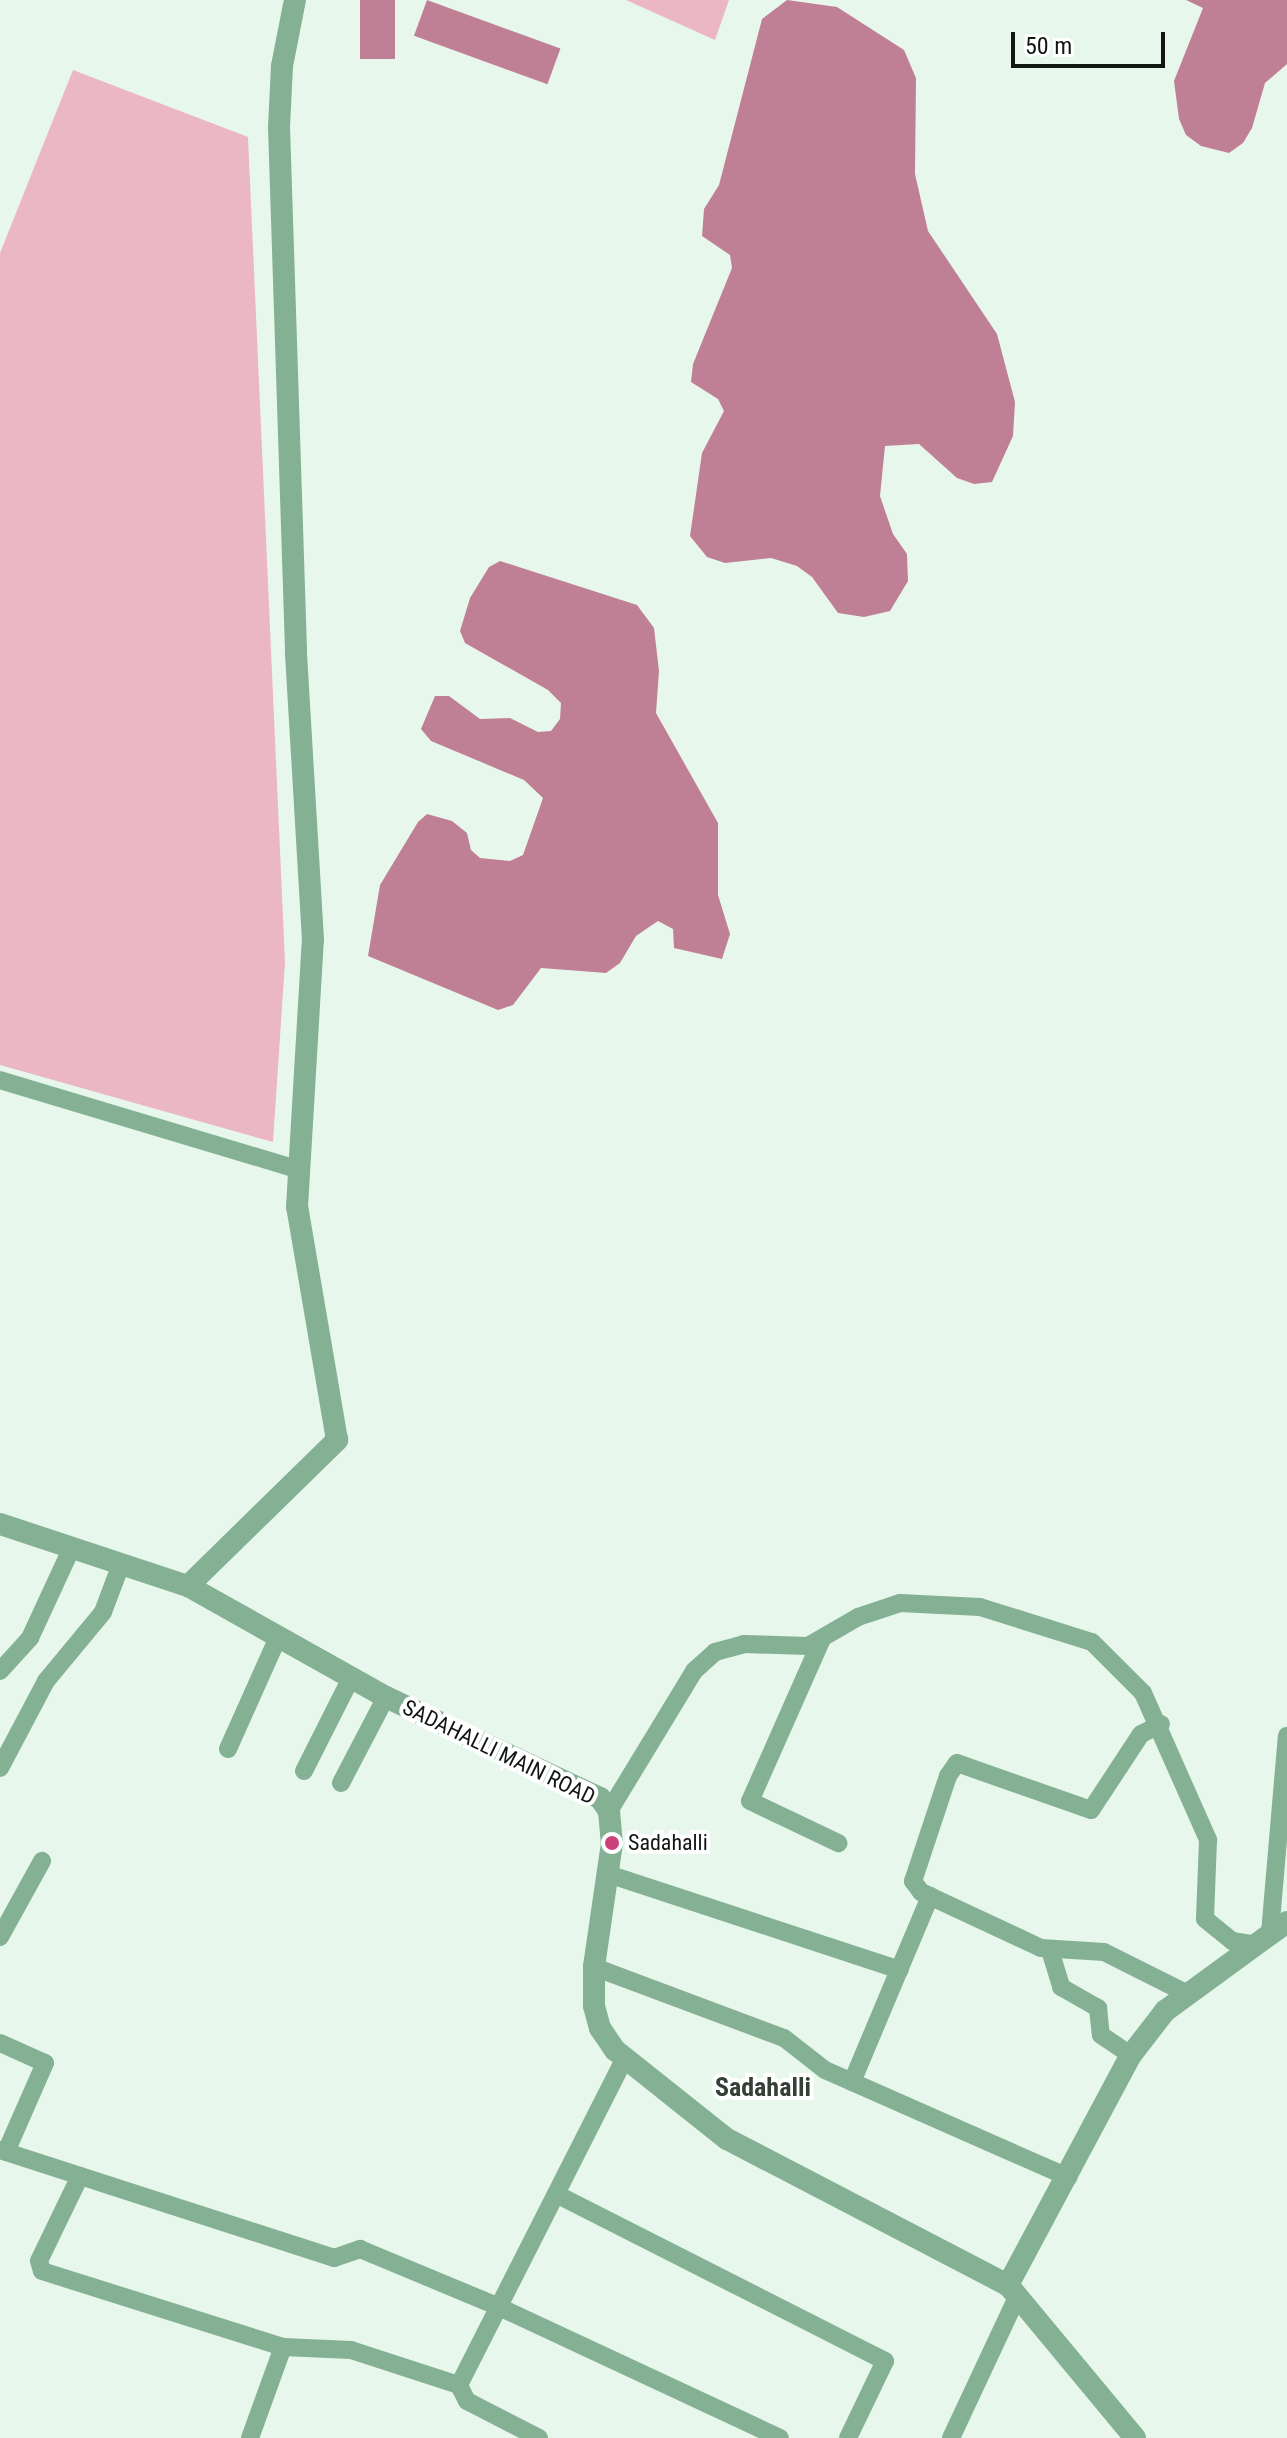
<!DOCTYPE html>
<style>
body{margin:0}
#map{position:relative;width:1287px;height:2438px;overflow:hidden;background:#e8f7ec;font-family:"Roboto Condensed",sans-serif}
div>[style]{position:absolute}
.green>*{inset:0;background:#ebb7c7}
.water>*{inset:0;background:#bf8096;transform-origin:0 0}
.minor>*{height:18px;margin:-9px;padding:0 9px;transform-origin:9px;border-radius:9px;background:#84b093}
.tertiary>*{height:22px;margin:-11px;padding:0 11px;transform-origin:11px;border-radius:11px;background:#84b093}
.dots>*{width:22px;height:22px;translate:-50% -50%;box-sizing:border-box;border:4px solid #fff;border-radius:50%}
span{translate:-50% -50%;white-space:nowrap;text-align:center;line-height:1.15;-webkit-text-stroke:8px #fff;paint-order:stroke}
.street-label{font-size:22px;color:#121613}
.poi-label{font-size:22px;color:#121613}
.left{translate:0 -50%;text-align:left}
.quarter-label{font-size:26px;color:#343f38;font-weight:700}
.scale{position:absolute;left:1011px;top:32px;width:154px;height:36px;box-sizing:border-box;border:4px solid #121613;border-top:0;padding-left:10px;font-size:24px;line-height:28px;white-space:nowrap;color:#121613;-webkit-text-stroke:6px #fff;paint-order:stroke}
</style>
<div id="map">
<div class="green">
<div style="clip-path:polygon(626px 0,729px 0,715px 40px)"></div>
<div style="clip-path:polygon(73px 70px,248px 137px,285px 962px,273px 1142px,0 1065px,0 253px)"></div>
</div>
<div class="water">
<div style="left:360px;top:0;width:35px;height:59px"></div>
<div style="left:427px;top:0;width:142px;height:38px;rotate:20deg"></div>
<div style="clip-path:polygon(787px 0,837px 7px,904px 50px,916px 78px,915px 174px,928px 231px,997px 334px,1015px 402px,1013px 436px,992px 482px,974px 484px,957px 478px,919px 444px,885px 446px,880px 496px,893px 534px,907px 554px,908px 581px,890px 611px,864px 617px,838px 613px,812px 577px,797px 566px,771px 558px,725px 563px,707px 557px,690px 536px,702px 453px,724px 411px,718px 399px,691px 382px,693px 364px,732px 268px,730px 255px,702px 236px,704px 209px,719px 185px,762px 19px)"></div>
<div style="clip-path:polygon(1186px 0,1287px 0,1287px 64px,1265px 83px,1252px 128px,1243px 143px,1229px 153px,1201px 146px,1186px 135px,1179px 119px,1174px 81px,1203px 8px)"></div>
<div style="clip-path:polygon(500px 561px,637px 605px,654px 628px,659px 671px,656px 713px,718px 823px,718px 895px,730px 934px,722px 959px,674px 948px,673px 929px,658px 921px,636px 936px,620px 963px,606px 973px,541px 968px,513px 1005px,498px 1010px,368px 956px,380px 885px,418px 822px,427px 814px,452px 821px,467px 833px,471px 850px,480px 858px,510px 861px,523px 855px,543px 798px,524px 780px,431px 741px,421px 729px,435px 696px,449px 696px,480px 719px,510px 718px,538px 732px,551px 731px,560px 719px,561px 703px,548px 690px,465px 643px,460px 631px,470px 598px,489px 567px)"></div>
</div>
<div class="minor">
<div style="left:0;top:1080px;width:310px;rotate:16.7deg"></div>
<div style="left:821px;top:1641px;width:175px;rotate:113.9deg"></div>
<div style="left:750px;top:1801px;width:98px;rotate:25.5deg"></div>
<div style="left:0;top:1671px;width:45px;rotate:-47.7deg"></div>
<div style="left:30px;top:1638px;width:100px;rotate:-65.2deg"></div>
<div style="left:1161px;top:1724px;width:22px;rotate:153deg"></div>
<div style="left:1141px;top:1734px;width:91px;rotate:123.3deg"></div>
<div style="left:1091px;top:1810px;width:142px;rotate:-160.7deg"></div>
<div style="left:957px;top:1763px;width:16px;rotate:125deg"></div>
<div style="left:948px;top:1776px;width:111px;rotate:108.4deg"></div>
<div style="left:913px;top:1881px;width:14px;rotate:54deg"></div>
<div style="left:921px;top:1892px;width:132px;rotate:25deg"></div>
<div style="left:1041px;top:1948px;width:63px;rotate:3.6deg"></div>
<div style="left:1104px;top:1952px;width:89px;rotate:26.6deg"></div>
<div style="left:228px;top:1749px;width:123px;rotate:-65.9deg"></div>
<div style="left:0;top:1768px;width:98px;rotate:-62.1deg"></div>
<div style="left:46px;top:1681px;width:89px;rotate:-50.4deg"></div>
<div style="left:103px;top:1612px;width:51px;rotate:-69.4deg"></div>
<div style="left:304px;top:1771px;width:104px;rotate:-63.2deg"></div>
<div style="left:341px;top:1783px;width:97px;rotate:-62.4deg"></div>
<div style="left:609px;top:1811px;width:164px;rotate:-58.7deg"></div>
<div style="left:694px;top:1671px;width:28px;rotate:-42deg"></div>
<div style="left:715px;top:1652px;width:30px;rotate:-15deg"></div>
<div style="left:744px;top:1644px;width:64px;rotate:1.8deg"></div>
<div style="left:808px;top:1646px;width:58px;rotate:-30.1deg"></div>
<div style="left:858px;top:1617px;width:44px;rotate:-18.4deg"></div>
<div style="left:900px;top:1603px;width:80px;rotate:2.9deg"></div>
<div style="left:980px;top:1607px;width:117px;rotate:17.4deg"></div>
<div style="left:1092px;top:1642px;width:72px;rotate:45deg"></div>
<div style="left:1143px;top:1693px;width:161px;rotate:66.1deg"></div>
<div style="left:1208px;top:1840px;width:79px;rotate:92.2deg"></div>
<div style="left:1205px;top:1919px;width:35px;rotate:39deg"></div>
<div style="left:1232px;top:1941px;width:19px;rotate:9deg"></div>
<div style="left:608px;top:1874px;width:307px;rotate:18.2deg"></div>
<div style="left:1270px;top:1933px;width:198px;rotate:-85.1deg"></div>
<div style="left:0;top:1937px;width:87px;rotate:-61.1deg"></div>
<div style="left:1050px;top:1950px;width:39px;rotate:73deg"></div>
<div style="left:1061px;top:1987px;width:43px;rotate:29.6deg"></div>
<div style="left:1098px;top:2008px;width:27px;rotate:84deg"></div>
<div style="left:1101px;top:2035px;width:36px;rotate:34deg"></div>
<div style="left:594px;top:1967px;width:203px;rotate:20.5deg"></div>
<div style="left:784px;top:2038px;width:52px;rotate:38deg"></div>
<div style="left:825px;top:2070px;width:266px;rotate:23.8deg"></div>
<div style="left:0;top:2043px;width:49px;rotate:24deg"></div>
<div style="left:45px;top:2063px;width:97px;rotate:113.7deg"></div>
<div style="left:852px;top:2082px;width:202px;rotate:-67.2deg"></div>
<div style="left:0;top:2150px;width:351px;rotate:17.9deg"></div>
<div style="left:334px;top:2258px;width:28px;rotate:-19deg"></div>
<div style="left:360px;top:2249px;width:148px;rotate:22.6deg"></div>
<div style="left:497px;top:2306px;width:312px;rotate:25deg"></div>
<div style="left:80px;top:2176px;width:94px;rotate:115.8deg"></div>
<div style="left:39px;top:2261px;width:10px;rotate:73deg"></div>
<div style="left:42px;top:2271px;width:253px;rotate:17.5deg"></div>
<div style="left:283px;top:2347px;width:68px;rotate:2.5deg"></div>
<div style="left:351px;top:2350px;width:114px;rotate:18deg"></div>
<div style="left:556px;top:2194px;width:369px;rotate:26.9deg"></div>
<div style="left:885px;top:2361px;width:85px;rotate:115.7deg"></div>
<div style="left:250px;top:2438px;width:97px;rotate:-70.1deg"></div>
<div style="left:539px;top:2438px;width:81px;rotate:-152.8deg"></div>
<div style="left:467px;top:2401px;width:18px;rotate:-117deg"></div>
<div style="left:459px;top:2385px;width:364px;rotate:-63.1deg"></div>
<div style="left:951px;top:2438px;width:156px;rotate:-64.9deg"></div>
</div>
<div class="tertiary">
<div style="left:0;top:1524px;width:198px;rotate:18.3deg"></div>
<div style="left:188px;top:1586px;width:227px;rotate:29.3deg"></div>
<div style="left:386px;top:1697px;width:237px;rotate:25.3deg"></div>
<div style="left:600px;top:1798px;width:16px;rotate:55deg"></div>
<div style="left:609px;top:1811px;width:32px;rotate:85deg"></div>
<div style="left:612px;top:1843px;width:125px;rotate:98.3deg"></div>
<div style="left:594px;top:1967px;width:39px;rotate:90deg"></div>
<div style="left:594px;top:2006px;width:23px;rotate:75deg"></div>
<div style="left:600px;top:2028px;width:27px;rotate:56deg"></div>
<div style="left:615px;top:2050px;width:143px;rotate:38.5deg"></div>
<div style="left:727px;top:2139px;width:317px;rotate:27.5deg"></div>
<div style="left:1008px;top:2285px;width:199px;rotate:50.3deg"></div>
<div style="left:188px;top:1586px;width:209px;rotate:-44.4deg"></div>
<div style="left:337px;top:1440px;width:236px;rotate:-99.7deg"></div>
<div style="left:297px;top:1207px;width:267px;rotate:-86.6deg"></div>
<div style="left:313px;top:940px;width:290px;rotate:-93.4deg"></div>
<div style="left:296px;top:650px;width:523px;rotate:-91.86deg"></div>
<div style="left:279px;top:127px;width:61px;rotate:-87.2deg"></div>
<div style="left:282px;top:66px;width:67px;rotate:-78.9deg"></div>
<div style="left:1008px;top:2285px;width:261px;rotate:-61.9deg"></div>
<div style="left:1131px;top:2055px;width:56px;rotate:-52.3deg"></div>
<div style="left:1165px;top:2011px;width:151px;rotate:-36.1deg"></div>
</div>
<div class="dots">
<div style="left:612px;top:1843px;background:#ca417c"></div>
</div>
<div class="street-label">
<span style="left:499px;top:1752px;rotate:26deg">SADAHALLI MAIN ROAD</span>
</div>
<div class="poi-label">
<span class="left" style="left:628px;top:1843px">Sadahalli</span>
</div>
<div class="quarter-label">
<span style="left:763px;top:2088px">Sadahalli</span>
</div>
<div class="scale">50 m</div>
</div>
